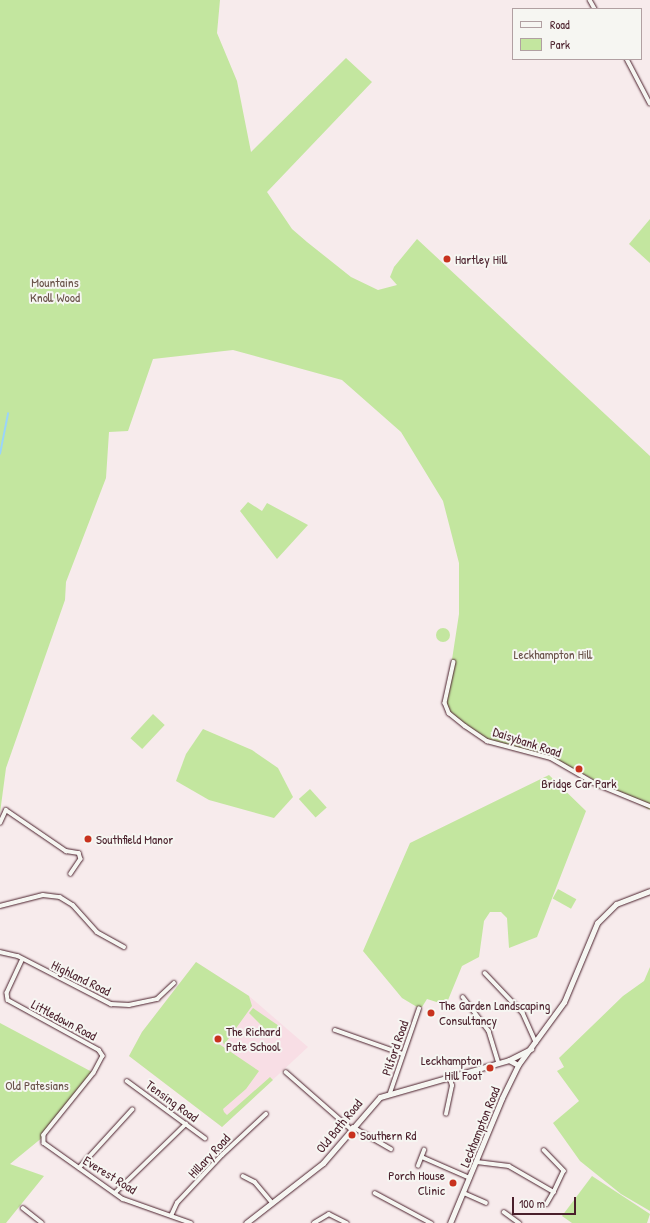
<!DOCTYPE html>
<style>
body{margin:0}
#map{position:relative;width:650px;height:1223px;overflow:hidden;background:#f7ebec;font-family:"Patrick Hand",sans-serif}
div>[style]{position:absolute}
.built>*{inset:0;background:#f8dee5}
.green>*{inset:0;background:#c3e69f;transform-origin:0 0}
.round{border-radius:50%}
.stream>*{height:1.5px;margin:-0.75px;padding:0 0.75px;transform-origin:0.75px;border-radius:0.75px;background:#9ad4fa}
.roads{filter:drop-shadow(0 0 1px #4a1f2b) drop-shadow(0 0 1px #4a1f2b)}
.street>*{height:3.5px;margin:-1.75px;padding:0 1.75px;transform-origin:1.75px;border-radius:1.75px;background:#f6f6f2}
.secondary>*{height:5px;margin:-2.5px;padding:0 2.5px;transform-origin:2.5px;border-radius:2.5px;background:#f6f6f2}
.dots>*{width:11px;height:11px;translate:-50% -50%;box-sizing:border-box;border:2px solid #f6f6f2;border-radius:50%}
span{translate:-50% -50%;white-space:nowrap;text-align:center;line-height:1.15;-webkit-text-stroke:4px #f6f6f2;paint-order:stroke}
.poi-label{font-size:13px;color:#4a1f2b}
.left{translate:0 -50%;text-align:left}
.right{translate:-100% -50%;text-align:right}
.park-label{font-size:13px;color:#685148}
.street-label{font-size:13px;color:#4a1f2b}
.legend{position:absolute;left:512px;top:8px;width:130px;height:52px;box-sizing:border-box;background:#f6f6f2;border:1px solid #b1a0a2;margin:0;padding:5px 7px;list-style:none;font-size:12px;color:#4a1f2b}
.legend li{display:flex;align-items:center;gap:8px;height:20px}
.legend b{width:20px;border:1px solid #b1a0a2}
.scale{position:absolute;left:512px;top:1197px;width:64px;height:18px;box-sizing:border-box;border:2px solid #4a1f2b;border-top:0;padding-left:5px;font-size:12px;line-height:14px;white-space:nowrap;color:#4a1f2b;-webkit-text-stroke:3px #f6f6f2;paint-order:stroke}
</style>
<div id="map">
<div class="built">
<div style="clip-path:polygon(196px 962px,249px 996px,308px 1047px,222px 1127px,129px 1056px,142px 1032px)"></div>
</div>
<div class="green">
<div style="clip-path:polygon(0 0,220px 0,217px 33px,237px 81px,251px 152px,346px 58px,372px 82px,267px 192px,292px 229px,307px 242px,351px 277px,378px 290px,397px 285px,390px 277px,394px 267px,417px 239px,650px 456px,650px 810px,561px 762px,487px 741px,452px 715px,445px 705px,459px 614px,459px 563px,443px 501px,401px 432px,342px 380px,233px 350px,153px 359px,128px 431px,109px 432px,106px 478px,66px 582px,65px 600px,6px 768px,0 813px)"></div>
<div style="clip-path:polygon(650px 219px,650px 263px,629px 244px)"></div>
<div style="clip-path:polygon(248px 502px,262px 511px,267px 503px,308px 525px,277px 559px,240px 511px)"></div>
<div class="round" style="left:436px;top:628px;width:14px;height:14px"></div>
<div style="left:153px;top:714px;width:16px;height:33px;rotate:43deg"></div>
<div style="clip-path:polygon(203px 729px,252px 750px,278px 768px,293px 797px,274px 818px,209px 800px,176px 781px,186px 754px)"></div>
<div style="clip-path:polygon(549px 775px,586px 811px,537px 937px,509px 948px,507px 918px,501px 912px,490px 912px,484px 921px,479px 957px,462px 966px,446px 1005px,427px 999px,422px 1007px,417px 1007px,402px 998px,363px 951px,410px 843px)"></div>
<div style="left:310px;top:789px;width:25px;height:15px;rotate:48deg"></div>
<div style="left:558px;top:889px;width:21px;height:11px;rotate:29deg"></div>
<div style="clip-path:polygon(196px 962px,249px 996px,252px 1006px,224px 1045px,222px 1039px,219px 1044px,259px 1071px,246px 1089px,223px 1109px,224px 1112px,227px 1115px,270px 1077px,273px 1080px,222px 1127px,129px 1056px,142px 1032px)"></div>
<div style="clip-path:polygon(650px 967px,650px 1211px,621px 1194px,580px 1161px,553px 1123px,579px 1101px,557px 1071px,564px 1067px,559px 1058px,623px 996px,644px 981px)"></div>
<div style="clip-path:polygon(253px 1008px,279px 1026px,271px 1035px,249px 1013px)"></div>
<div style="clip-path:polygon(0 1023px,94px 1073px,43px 1137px,10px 1164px,44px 1176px,6px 1223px,0 1223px)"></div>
<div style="clip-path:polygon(592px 1176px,650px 1214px,647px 1223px,572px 1223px,562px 1216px)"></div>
</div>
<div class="stream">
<div style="left:0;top:454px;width:41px;rotate:-78.7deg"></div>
</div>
<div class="roads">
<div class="street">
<div style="left:590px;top:0;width:10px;rotate:61deg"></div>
<div style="left:627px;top:59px;width:50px;rotate:62.4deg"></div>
<div style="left:454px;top:662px;width:42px;rotate:102.4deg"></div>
<div style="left:445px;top:703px;width:11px;rotate:68deg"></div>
<div style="left:449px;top:713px;width:21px;rotate:39deg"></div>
<div style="left:465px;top:726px;width:27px;rotate:34deg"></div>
<div style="left:487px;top:741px;width:66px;rotate:14.9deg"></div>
<div style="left:551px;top:758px;width:52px;rotate:30deg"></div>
<div style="left:596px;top:784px;width:58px;rotate:22.2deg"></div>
<div style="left:0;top:823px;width:14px;rotate:-65deg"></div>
<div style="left:6px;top:810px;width:73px;rotate:34.3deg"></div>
<div style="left:66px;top:851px;width:13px;rotate:9deg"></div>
<div style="left:79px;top:853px;width:6px;rotate:72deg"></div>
<div style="left:81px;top:859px;width:18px;rotate:124deg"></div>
<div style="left:0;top:906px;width:44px;rotate:-14.3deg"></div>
<div style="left:43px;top:895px;width:17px;rotate:7deg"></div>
<div style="left:60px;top:897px;width:15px;rotate:32deg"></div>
<div style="left:73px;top:905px;width:36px;rotate:48deg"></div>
<div style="left:97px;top:932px;width:31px;rotate:29deg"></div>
<div style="left:0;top:952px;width:18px;rotate:13deg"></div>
<div style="left:18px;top:956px;width:105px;rotate:27.3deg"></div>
<div style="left:111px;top:1004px;width:18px;rotate:3deg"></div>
<div style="left:129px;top:1005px;width:29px;rotate:-12deg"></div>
<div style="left:157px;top:999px;width:23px;rotate:-43deg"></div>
<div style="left:22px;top:961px;width:35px;rotate:115deg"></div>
<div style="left:7px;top:993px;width:7px;rotate:82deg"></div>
<div style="left:8px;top:1000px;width:104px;rotate:28.8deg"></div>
<div style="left:99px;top:1050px;width:7px;rotate:56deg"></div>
<div style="left:103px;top:1056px;width:19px;rotate:118deg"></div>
<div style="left:94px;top:1073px;width:80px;rotate:128.9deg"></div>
<div style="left:44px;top:1135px;width:8px;rotate:90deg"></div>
<div style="left:44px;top:1143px;width:97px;rotate:35.3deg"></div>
<div style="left:123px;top:1199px;width:72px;rotate:19.4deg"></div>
<div style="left:485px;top:973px;width:55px;rotate:46.5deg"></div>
<div style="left:523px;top:1013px;width:32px;rotate:66deg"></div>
<div style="left:463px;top:997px;width:43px;rotate:52.6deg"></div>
<div style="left:489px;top:1031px;width:34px;rotate:73deg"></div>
<div style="left:335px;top:1030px;width:72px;rotate:19.4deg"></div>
<div style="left:286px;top:1072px;width:86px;rotate:41.2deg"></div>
<div style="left:127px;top:1081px;width:97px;rotate:36.2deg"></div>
<div style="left:390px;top:1093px;width:89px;rotate:-71deg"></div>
<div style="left:446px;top:1114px;width:29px;rotate:-78deg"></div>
<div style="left:452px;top:1086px;width:7px;rotate:-106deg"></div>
<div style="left:353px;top:1127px;width:44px;rotate:30.1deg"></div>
<div style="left:544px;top:1150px;width:29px;rotate:46deg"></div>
<div style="left:564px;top:1171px;width:23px;rotate:115deg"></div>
<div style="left:422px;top:1157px;width:52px;rotate:23.6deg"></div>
<div style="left:477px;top:1162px;width:32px;rotate:7deg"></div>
<div style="left:509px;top:1166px;width:52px;rotate:30deg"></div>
<div style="left:554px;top:1192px;width:14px;rotate:120deg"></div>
<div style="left:418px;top:1166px;width:17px;rotate:-69deg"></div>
<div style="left:79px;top:1168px;width:79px;rotate:-47.6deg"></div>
<div style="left:243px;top:1176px;width:13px;rotate:27deg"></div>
<div style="left:255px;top:1182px;width:25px;rotate:50deg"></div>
<div style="left:115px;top:1193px;width:99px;rotate:-44.2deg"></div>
<div style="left:375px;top:1193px;width:64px;rotate:28.2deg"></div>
<div style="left:464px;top:1193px;width:24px;rotate:24deg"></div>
<div style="left:23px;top:1208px;width:24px;rotate:38deg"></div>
<div style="left:504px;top:1212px;width:19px;rotate:36deg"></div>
<div style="left:171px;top:1216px;width:14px;rotate:-65deg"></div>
<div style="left:177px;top:1203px;width:66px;rotate:-46.8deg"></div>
<div style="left:222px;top:1155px;width:60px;rotate:-43deg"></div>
<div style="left:314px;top:1223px;width:17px;rotate:-31deg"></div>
<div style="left:329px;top:1214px;width:20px;rotate:27deg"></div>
</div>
<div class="secondary">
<div style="left:509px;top:1060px;width:25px;rotate:-27deg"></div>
<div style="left:246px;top:1223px;width:98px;rotate:-37.9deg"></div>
<div style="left:323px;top:1163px;width:87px;rotate:-49.2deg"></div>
<div style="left:380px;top:1097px;width:134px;rotate:-16deg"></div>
<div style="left:509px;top:1060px;width:10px;rotate:29deg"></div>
<div style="left:450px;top:1223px;width:135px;rotate:-67.4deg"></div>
<div style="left:502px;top:1098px;width:37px;rotate:-64deg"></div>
<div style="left:518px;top:1065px;width:78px;rotate:-53.9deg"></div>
<div style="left:564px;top:1002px;width:86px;rotate:-67.3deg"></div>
<div style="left:597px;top:923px;width:27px;rotate:-45deg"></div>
<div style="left:616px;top:904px;width:36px;rotate:-21deg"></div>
</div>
</div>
<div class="dots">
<div style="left:447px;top:259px;background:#c8321e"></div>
<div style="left:579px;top:769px;background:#c8321e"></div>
<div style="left:88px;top:839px;background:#c8321e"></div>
<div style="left:431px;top:1013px;background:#c8321e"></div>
<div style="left:218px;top:1039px;background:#c8321e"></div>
<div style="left:490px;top:1068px;background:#c8321e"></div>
<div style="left:352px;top:1135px;background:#c8321e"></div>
<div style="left:453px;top:1183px;background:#c8321e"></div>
</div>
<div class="poi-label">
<span class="left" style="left:455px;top:259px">Hartley Hill</span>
<span style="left:579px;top:783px">Bridge Car Park</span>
<span class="left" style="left:96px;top:839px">Southfield Manor</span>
<span class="left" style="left:439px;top:1013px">The Garden Landscaping<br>Consultancy</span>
<span class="left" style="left:226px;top:1039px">The Richard<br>Pate School</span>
<span class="right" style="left:482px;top:1068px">Leckhampton<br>Hill Foot</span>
<span class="left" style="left:360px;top:1135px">Southern Rd</span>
<span class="right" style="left:445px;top:1183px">Porch House<br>Clinic</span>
</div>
<div class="park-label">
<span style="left:55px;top:290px">Mountains<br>Knoll Wood</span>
<span style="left:553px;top:654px">Leckhampton Hill</span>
<span style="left:37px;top:1085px">Old Patesians</span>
</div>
<div class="street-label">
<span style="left:527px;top:742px;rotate:18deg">Daisybank Road</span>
<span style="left:81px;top:978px;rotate:26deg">Highland Road</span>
<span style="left:64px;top:1020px;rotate:28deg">Littledown Road</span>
<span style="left:395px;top:1048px;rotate:-71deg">Pilford Road</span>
<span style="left:172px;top:1101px;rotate:36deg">Tensing Road</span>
<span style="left:339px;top:1126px;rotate:-51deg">Old Bath Road</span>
<span style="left:480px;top:1127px;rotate:-68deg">Leckhampton Road</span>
<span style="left:209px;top:1156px;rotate:-47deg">Hillary Road</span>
<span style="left:110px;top:1175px;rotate:32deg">Everest Road</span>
</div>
<ul class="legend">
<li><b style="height:5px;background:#f6f6f2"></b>Road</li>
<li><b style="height:11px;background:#c3e69f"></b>Park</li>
</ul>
<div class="scale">100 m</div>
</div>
